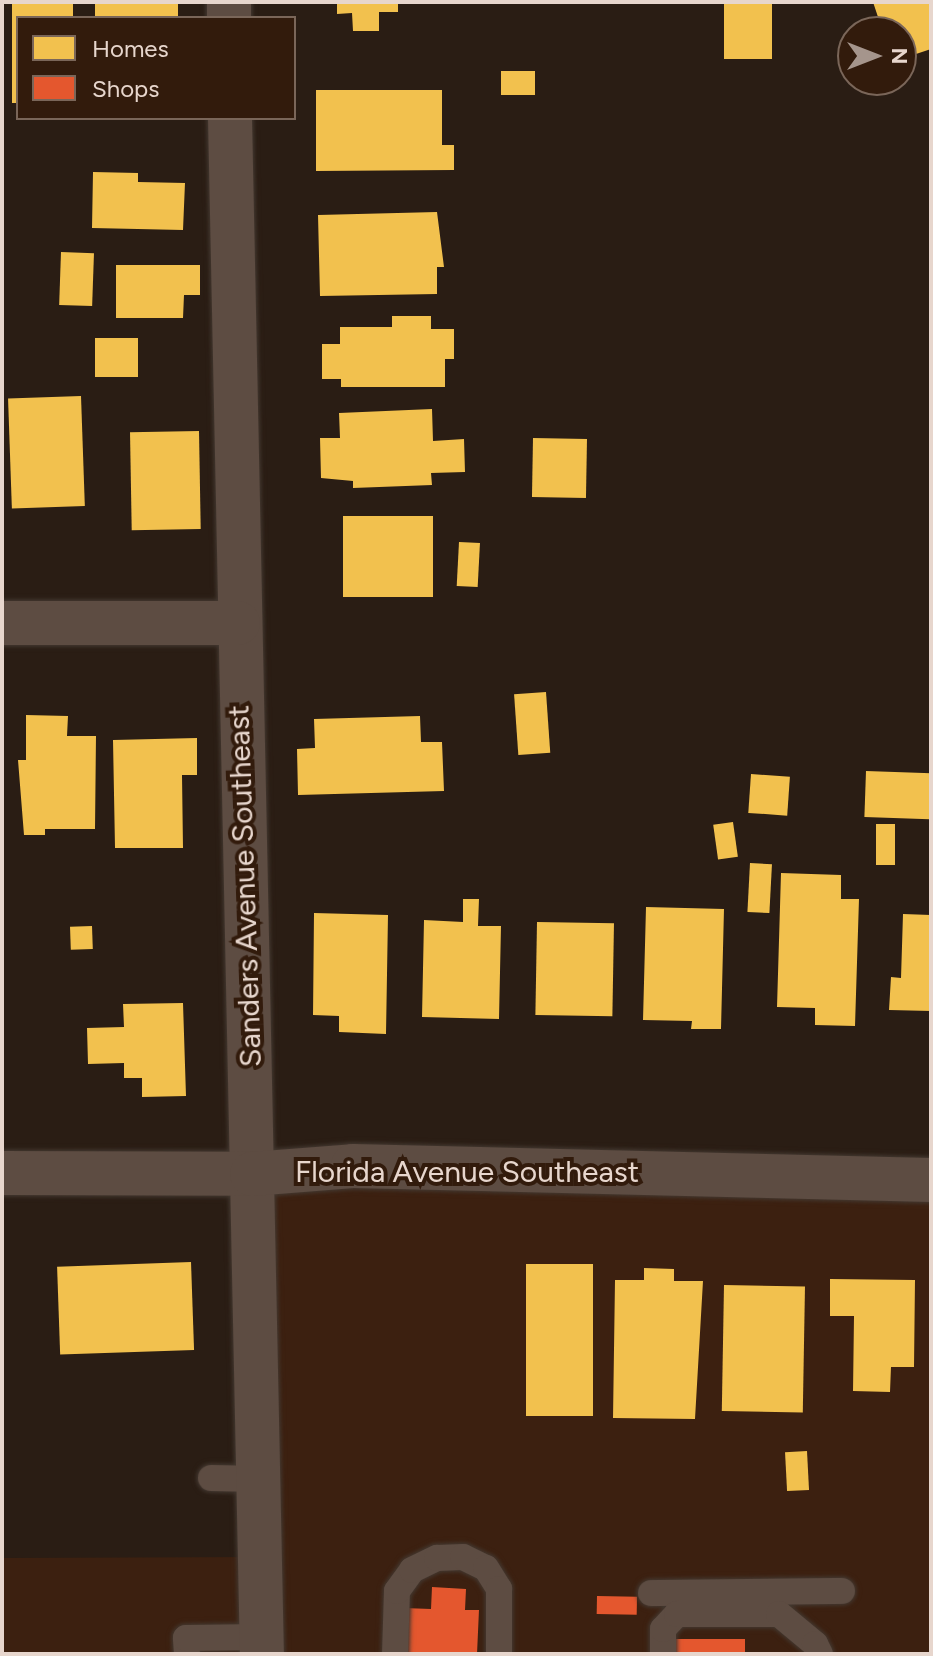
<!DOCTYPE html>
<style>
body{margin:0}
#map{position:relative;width:933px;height:1656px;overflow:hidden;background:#2a1d14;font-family:Figtree,sans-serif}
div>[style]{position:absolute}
.built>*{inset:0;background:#3c2010}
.homes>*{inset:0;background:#f2c14e;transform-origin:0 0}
.shops>*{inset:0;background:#e4572e;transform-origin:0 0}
.roads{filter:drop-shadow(0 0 2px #433830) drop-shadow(0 0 2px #433830)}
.service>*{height:26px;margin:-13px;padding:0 13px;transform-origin:13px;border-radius:13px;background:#5d4c42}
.minor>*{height:44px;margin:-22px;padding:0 22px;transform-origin:22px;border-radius:22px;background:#5d4c42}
span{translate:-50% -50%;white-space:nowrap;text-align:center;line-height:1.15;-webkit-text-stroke:8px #321b0c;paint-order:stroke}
.street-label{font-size:30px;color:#e7d6cd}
.frame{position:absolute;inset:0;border:4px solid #e7d6cd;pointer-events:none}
.legend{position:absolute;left:16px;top:16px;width:280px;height:104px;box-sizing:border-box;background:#321b0c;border:2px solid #7a6659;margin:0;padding:10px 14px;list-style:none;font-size:24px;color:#e7d6cd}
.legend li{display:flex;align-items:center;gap:16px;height:40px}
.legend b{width:40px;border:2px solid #7a6659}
.north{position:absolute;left:837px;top:16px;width:80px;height:80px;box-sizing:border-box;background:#321b0c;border:2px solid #7a6659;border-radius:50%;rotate:90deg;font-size:22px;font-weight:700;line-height:32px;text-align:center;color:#e7d6cd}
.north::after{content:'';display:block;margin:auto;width:28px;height:36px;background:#a5958c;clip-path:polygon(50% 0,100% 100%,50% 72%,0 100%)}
</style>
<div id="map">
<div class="built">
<div style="clip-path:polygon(259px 1167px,931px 1179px,931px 1654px,2px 1654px,2px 1558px,277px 1557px)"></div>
</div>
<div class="homes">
<div style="clip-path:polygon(12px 2px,73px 2px,73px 18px,18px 18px,18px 103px,12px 103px)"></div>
<div style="left:95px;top:2px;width:83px;height:16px"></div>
<div style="clip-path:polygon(337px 2px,398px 2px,398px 12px,379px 12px,379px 31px,353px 31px,352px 13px,337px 14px)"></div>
<div style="left:724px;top:2px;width:48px;height:57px"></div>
<div style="clip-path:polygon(873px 2px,931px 2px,931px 49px,901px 59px,901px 32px,883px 32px)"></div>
<div style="left:501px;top:71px;width:34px;height:24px"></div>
<div style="clip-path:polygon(316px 90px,442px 90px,442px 145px,454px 145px,454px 170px,316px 171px)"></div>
<div style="clip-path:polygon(93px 172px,138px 173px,138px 182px,185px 183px,183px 230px,92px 228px)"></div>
<div style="clip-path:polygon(437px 212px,444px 267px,437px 267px,437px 294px,320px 296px,318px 215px)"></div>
<div style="left:61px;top:252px;width:33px;height:53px;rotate:2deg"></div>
<div style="clip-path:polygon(116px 265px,200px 265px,200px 295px,184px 295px,183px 318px,116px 318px)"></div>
<div style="clip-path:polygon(392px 316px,431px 316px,431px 329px,454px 329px,454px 359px,445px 359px,445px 387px,341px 387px,341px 379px,322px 379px,322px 344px,340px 344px,340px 327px,392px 327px)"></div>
<div style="left:138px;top:338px;width:39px;height:43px;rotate:90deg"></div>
<div style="left:81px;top:396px;width:110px;height:73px;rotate:88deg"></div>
<div style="clip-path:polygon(432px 409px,433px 441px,464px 439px,465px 472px,431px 473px,432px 485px,353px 488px,353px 481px,321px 478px,320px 438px,340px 438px,339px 413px)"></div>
<div style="left:199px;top:431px;width:98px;height:69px;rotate:89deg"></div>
<div style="left:533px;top:438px;width:54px;height:59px;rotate:1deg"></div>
<div style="left:433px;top:516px;width:81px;height:90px;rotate:90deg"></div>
<div style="left:459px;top:542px;width:21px;height:44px;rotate:3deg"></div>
<div style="left:546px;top:692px;width:61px;height:32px;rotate:86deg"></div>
<div style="clip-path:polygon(26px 715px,68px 716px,67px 736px,96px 736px,95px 829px,45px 829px,45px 835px,24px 835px,18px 760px,26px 760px)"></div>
<div style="clip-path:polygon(420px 716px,421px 742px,442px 742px,444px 791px,298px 795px,297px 749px,315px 748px,314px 719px)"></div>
<div style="clip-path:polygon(197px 738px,197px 775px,182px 775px,183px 848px,115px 848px,113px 740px)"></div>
<div style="left:866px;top:771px;width:65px;height:46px;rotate:2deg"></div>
<div style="left:751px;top:774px;width:39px;height:39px;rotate:4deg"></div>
<div style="left:733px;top:822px;width:35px;height:20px;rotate:82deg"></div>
<div style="left:876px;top:824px;width:19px;height:41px"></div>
<div style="left:750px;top:863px;width:22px;height:49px;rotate:3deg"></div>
<div style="clip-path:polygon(781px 873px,841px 875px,841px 899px,859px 899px,855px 1026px,815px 1025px,815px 1008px,777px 1007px)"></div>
<div style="clip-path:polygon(463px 899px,479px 899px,478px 926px,501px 926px,499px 1019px,422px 1017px,424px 920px,463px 922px)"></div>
<div style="clip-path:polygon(646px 907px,724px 909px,721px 1029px,691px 1029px,692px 1021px,643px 1020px)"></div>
<div style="clip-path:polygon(314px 913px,388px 915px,386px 1034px,339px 1032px,339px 1016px,313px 1015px)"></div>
<div style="clip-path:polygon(903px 914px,931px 915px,931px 1011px,889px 1010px,891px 977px,901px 978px)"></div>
<div style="left:537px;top:922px;width:77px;height:93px;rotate:1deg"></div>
<div style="left:92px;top:926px;width:23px;height:22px;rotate:88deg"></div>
<div style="clip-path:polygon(183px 1003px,186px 1096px,142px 1097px,142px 1078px,124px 1078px,124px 1063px,88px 1064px,87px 1028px,124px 1027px,123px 1004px)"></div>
<div style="left:191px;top:1262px;width:88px;height:134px;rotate:88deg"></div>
<div style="left:526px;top:1264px;width:67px;height:152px"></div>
<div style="clip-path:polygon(644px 1268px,674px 1269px,674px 1281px,703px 1281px,695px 1419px,613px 1418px,615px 1280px,644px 1280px)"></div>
<div style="clip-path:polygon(830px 1279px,915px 1280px,914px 1367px,891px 1367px,890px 1392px,853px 1391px,854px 1316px,830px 1316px)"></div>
<div style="left:724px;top:1285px;width:81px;height:126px;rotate:1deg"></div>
<div style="left:807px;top:1451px;width:39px;height:22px;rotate:87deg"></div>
</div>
<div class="shops">
<div style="clip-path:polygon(432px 1587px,466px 1589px,465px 1610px,479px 1610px,477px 1654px,402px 1654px,404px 1608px,431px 1609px)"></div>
<div style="left:597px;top:1596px;width:40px;height:18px;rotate:1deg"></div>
<div style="left:675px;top:1639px;width:70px;height:15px"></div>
</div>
<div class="roads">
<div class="service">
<div style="left:211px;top:1478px;width:48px;rotate:1.2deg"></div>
<div style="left:651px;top:1593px;width:191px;rotate:-0.6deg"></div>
<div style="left:187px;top:1654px;width:16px;rotate:-94deg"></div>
<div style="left:186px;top:1638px;width:76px;rotate:-0.8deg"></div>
<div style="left:395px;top:1654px;width:63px;rotate:-88.2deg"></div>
<div style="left:397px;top:1591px;width:26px;rotate:-54deg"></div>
<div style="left:412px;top:1570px;width:28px;rotate:-26deg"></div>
<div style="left:437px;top:1558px;width:26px;rotate:-2deg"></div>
<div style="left:463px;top:1557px;width:25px;rotate:26deg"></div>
<div style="left:486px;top:1568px;width:25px;rotate:58deg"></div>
<div style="left:499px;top:1589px;width:65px;rotate:90deg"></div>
<div style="left:663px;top:1654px;width:25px;rotate:-90deg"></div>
<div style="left:663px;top:1629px;width:21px;rotate:-47deg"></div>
<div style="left:677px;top:1614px;width:102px"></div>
<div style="left:779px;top:1614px;width:47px;rotate:39.8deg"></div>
<div style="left:815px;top:1644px;width:11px;rotate:63deg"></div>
</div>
<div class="minor">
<div style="left:229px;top:2px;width:16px;rotate:90deg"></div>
<div style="left:230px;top:118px;width:1536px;rotate:88.81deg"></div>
<div style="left:2px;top:623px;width:236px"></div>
<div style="left:2px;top:1173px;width:250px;rotate:0.2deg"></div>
<div style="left:252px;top:1174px;width:101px;rotate:-4.5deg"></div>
<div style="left:353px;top:1166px;width:578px;rotate:1.39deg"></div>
</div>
</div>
<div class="street-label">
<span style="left:245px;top:886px;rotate:-92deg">Sanders Avenue Southeast</span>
<span style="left:467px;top:1172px">Florida Avenue Southeast</span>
</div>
<div class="frame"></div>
<ul class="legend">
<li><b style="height:22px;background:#f2c14e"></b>Homes</li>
<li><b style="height:22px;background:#e4572e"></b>Shops</li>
</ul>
<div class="north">N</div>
</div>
